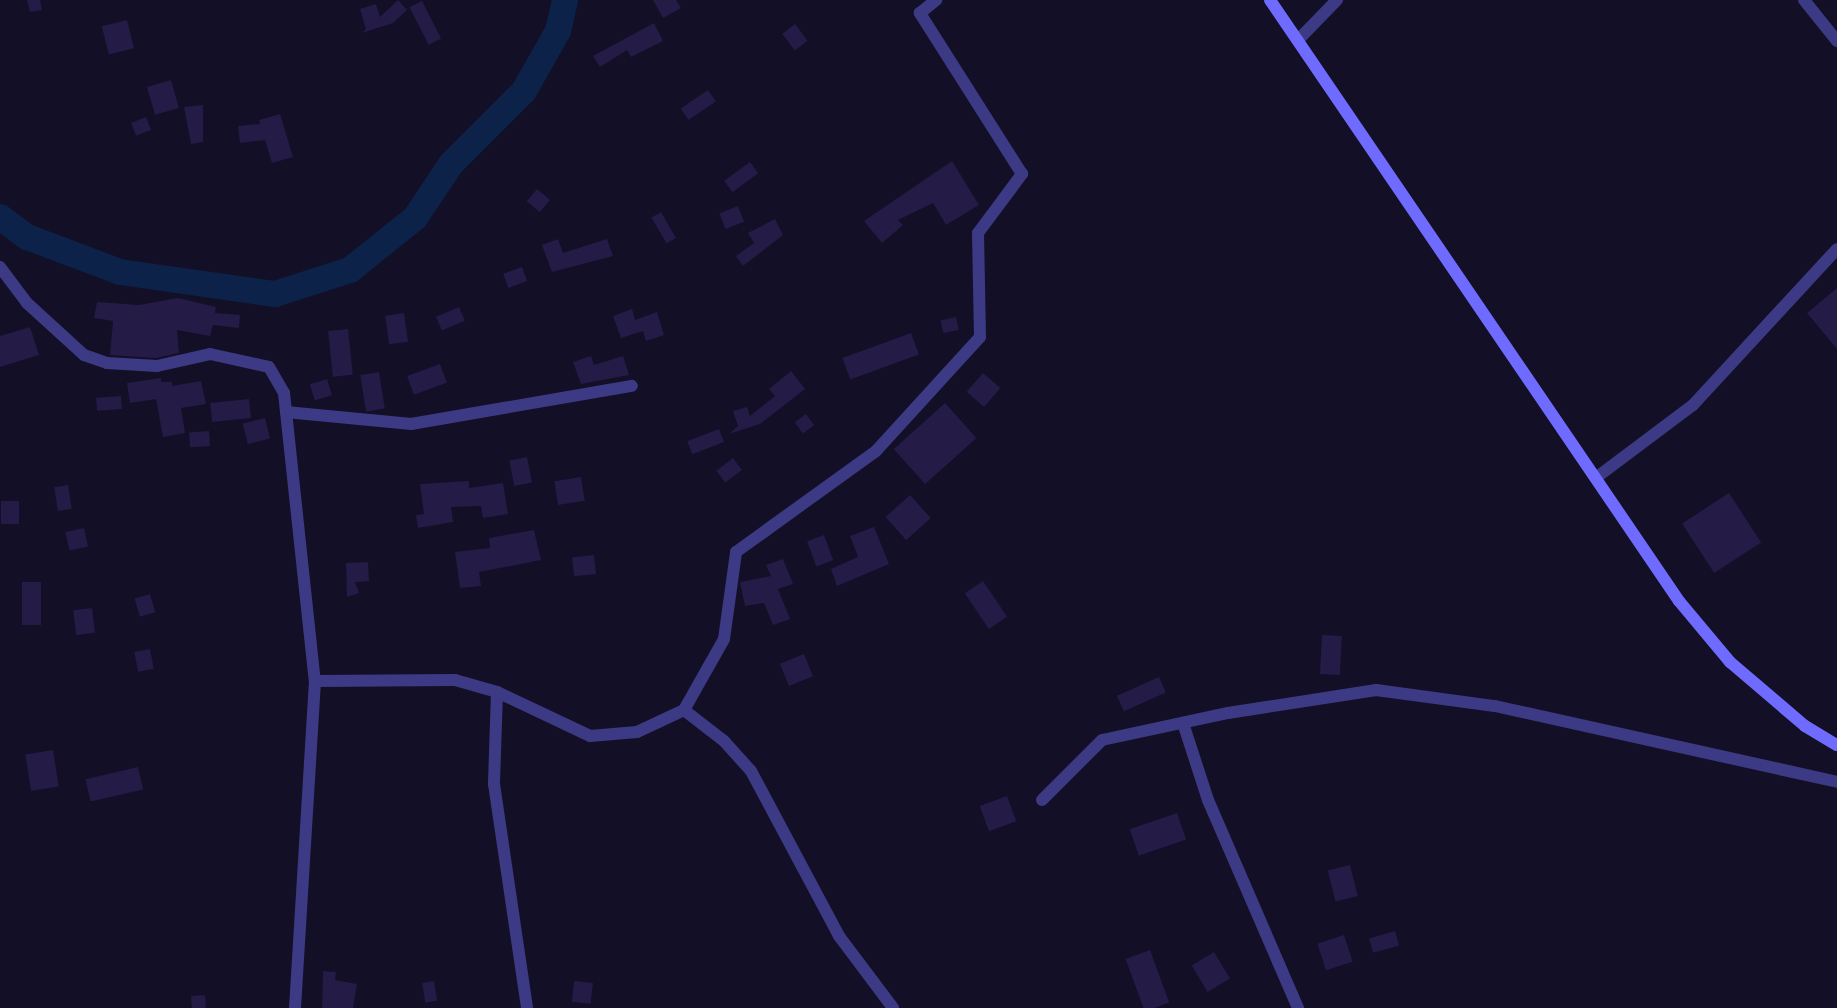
<!DOCTYPE html>
<style>
body{margin:0}
#map{position:relative;width:1837px;height:1008px;overflow:hidden;background:#130f26;font-family:"PT Sans Narrow",sans-serif}
div>[style]{position:absolute}
.river>*{height:26px;margin:-13px;padding:0 13px;transform-origin:13px;border-radius:13px;background:#0c2248}
.building>*{inset:0;background:#241b47;transform-origin:0 0}
.street>*{height:12px;margin:-6px;padding:0 6px;transform-origin:6px;border-radius:6px;background:#3d3a85}
.secondary>*{height:12px;margin:-6px;padding:0 6px;transform-origin:6px;border-radius:6px;background:#6f6bff}
span{translate:-50% -50%;white-space:nowrap;text-align:center;line-height:1.15;-webkit-text-stroke:4px #130f26;paint-order:stroke}
</style>
<div id="map">
<div class="river">
<div style="left:0;top:217px;width:34px;rotate:37deg"></div>
<div style="left:27px;top:237px;width:99px;rotate:20.6deg"></div>
<div style="left:120px;top:272px;width:157px;rotate:8.1deg"></div>
<div style="left:275px;top:294px;width:79px;rotate:-17.7deg"></div>
<div style="left:350px;top:270px;width:83px;rotate:-38.7deg"></div>
<div style="left:415px;top:218px;width:65px;rotate:-56.3deg"></div>
<div style="left:451px;top:164px;width:103px;rotate:-45deg"></div>
<div style="left:524px;top:91px;width:69px;rotate:-60.5deg"></div>
<div style="left:558px;top:31px;width:32px;rotate:-77deg"></div>
</div>
<div class="building">
<div style="clip-path:polygon(27px 0,40px 0,42px 10px,30px 12px)"></div>
<div style="clip-path:polygon(398px 0,407px 10px,393px 23px,362px 33px,366px 29px,360px 9px,376px 4px,380px 17px)"></div>
<div style="clip-path:polygon(653px 0,676px 0,681px 8px,663px 18px)"></div>
<div style="left:422px;top:1px;width:42px;height:14px;rotate:63deg"></div>
<div style="left:127px;top:20px;width:29px;height:26px;rotate:76deg"></div>
<div style="clip-path:polygon(654px 23px,663px 41px,631px 57px,627px 50px,600px 67px,593px 56px)"></div>
<div style="left:795px;top:24px;width:21px;height:16px;rotate:53deg"></div>
<div style="left:171px;top:80px;width:29px;height:25px;rotate:74deg"></div>
<div style="left:708px;top:90px;width:14px;height:33px;rotate:56deg"></div>
<div style="clip-path:polygon(203px 105px,203px 142px,191px 144px,184px 107px)"></div>
<div style="clip-path:polygon(280px 114px,293px 157px,272px 163px,265px 140px,240px 143px,238px 126px,260px 124px,259px 120px)"></div>
<div style="left:146px;top:117px;width:14px;height:16px;rotate:69deg"></div>
<div style="clip-path:polygon(952px 161px,979px 205px,946px 225px,933px 203px,898px 220px,903px 225px,882px 243px,864px 221px)"></div>
<div style="left:750px;top:162px;width:14px;height:32px;rotate:54deg"></div>
<div style="left:537px;top:189px;width:17px;height:16px;rotate:40deg"></div>
<div style="left:738px;top:206px;width:17px;height:20px;rotate:69deg"></div>
<div style="left:661px;top:212px;width:30px;height:11px;rotate:60deg"></div>
<div style="clip-path:polygon(775px 219px,783px 235px,743px 266px,736px 256px,754px 243px,748px 233px)"></div>
<div style="clip-path:polygon(558px 239px,563px 253px,607px 239px,613px 256px,552px 272px,542px 245px)"></div>
<div style="left:522px;top:267px;width:15px;height:20px;rotate:70deg"></div>
<div style="clip-path:polygon(1837px 288px,1837px 349px,1807px 313px)"></div>
<div style="clip-path:polygon(178px 298px,216px 307px,215px 313px,240px 315px,239px 328px,213px 325px,210px 336px,177px 330px,179px 353px,156px 358px,110px 355px,113px 321px,94px 318px,97px 302px,139px 305px)"></div>
<div style="left:459px;top:307px;width:15px;height:25px;rotate:67deg"></div>
<div style="clip-path:polygon(632px 309px,635px 320px,657px 312px,664px 335px,646px 341px,643px 331px,621px 338px,613px 316px)"></div>
<div style="left:404px;top:313px;width:29px;height:19px;rotate:82deg"></div>
<div style="left:956px;top:317px;width:13px;height:16px;rotate:77deg"></div>
<div style="clip-path:polygon(30px 327px,39px 355px,0 367px,0 336px)"></div>
<div style="left:348px;top:329px;width:46px;height:20px;rotate:84deg"></div>
<div style="left:911px;top:333px;width:23px;height:73px;rotate:70deg"></div>
<div style="clip-path:polygon(591px 356px,594px 365px,623px 356px,629px 375px,581px 384px,573px 362px)"></div>
<div style="left:440px;top:364px;width:20px;height:35px;rotate:70deg"></div>
<div style="clip-path:polygon(791px 371px,805px 389px,760px 424px,729px 434px,738px 426px,733px 411px,747px 407px,750px 416px,775px 396px,769px 389px)"></div>
<div style="left:379px;top:372px;width:37px;height:19px;rotate:81deg"></div>
<div style="left:983px;top:373px;width:23px;height:25px;rotate:41deg"></div>
<div style="clip-path:polygon(161px 378px,161px 382px,172px 382px,172px 386px,201px 381px,206px 404px,181px 408px,185px 433px,163px 437px,156px 399px,130px 403px,127px 383px)"></div>
<div style="left:327px;top:379px;width:17px;height:18px;rotate:73deg"></div>
<div style="left:121px;top:396px;width:13px;height:25px;rotate:86deg"></div>
<div style="left:249px;top:399px;width:19px;height:39px;rotate:84deg"></div>
<div style="left:945px;top:403px;width:47px;height:69px;rotate:48deg"></div>
<div style="left:806px;top:414px;width:14px;height:14px;rotate:54deg"></div>
<div style="left:265px;top:418px;width:21px;height:23px;rotate:76deg"></div>
<div style="left:719px;top:429px;width:14px;height:34px;rotate:69deg"></div>
<div style="left:209px;top:431px;width:15px;height:20px;rotate:86deg"></div>
<div style="left:527px;top:457px;width:26px;height:18px;rotate:79deg"></div>
<div style="left:733px;top:458px;width:15px;height:21px;rotate:53deg"></div>
<div style="left:581px;top:477px;width:24px;height:27px;rotate:81deg"></div>
<div style="clip-path:polygon(469px 481px,469px 488px,503px 483px,508px 514px,483px 518px,481px 506px,451px 507px,453px 522px,418px 528px,416px 515px,424px 514px,420px 484px)"></div>
<div style="left:68px;top:485px;width:24px;height:14px;rotate:81deg"></div>
<div style="left:1729px;top:493px;width:59px;height:56px;rotate:57deg"></div>
<div style="left:910px;top:495px;width:31px;height:33px;rotate:48deg"></div>
<div style="left:1px;top:501px;width:18px;height:23px"></div>
<div style="clip-path:polygon(874px 527px,889px 564px,837px 586px,831px 569px,858px 557px,850px 536px)"></div>
<div style="left:84px;top:528px;width:19px;height:19px;rotate:78deg"></div>
<div style="clip-path:polygon(534px 530px,541px 560px,479px 572px,481px 586px,460px 588px,455px 552px,490px 548px,489px 538px)"></div>
<div style="left:824px;top:535px;width:27px;height:18px;rotate:70deg"></div>
<div style="left:594px;top:555px;width:19px;height:22px;rotate:84deg"></div>
<div style="clip-path:polygon(783px 559px,793px 584px,778px 589px,790px 619px,773px 625px,764px 603px,745px 606px,740px 582px,771px 576px,766px 565px)"></div>
<div style="clip-path:polygon(368px 562px,369px 581px,355px 582px,359px 593px,347px 597px,346px 563px)"></div>
<div style="left:983px;top:581px;width:43px;height:22px;rotate:56deg"></div>
<div style="left:41px;top:582px;width:43px;height:19px;rotate:90deg"></div>
<div style="left:150px;top:594px;width:19px;height:16px;rotate:74deg"></div>
<div style="left:92px;top:608px;width:25px;height:19px;rotate:83deg"></div>
<div style="left:1322px;top:635px;width:20px;height:39px;rotate:3deg"></div>
<div style="left:150px;top:649px;width:20px;height:16px;rotate:79deg"></div>
<div style="left:804px;top:654px;width:24px;height:26px;rotate:68deg"></div>
<div style="left:1159px;top:677px;width:17px;height:46px;rotate:66deg"></div>
<div style="left:53px;top:750px;width:37px;height:28px;rotate:81deg"></div>
<div style="left:138px;top:767px;width:23px;height:54px;rotate:77deg"></div>
<div style="left:1007px;top:796px;width:27px;height:29px;rotate:70deg"></div>
<div style="left:1177px;top:813px;width:28px;height:50px;rotate:71deg"></div>
<div style="left:1350px;top:865px;width:32px;height:23px;rotate:76deg"></div>
<div style="left:1395px;top:931px;width:15px;height:27px;rotate:74deg"></div>
<div style="left:1344px;top:935px;width:28px;height:28px;rotate:72deg"></div>
<div style="left:1150px;top:950px;width:56px;height:26px;rotate:70deg"></div>
<div style="left:1214px;top:952px;width:31px;height:26px;rotate:59deg"></div>
<div style="clip-path:polygon(323px 971px,336px 972px,335px 980px,357px 984px,353px 1008px,322px 1008px)"></div>
<div style="left:434px;top:981px;width:20px;height:12px;rotate:81deg"></div>
<div style="left:574px;top:981px;width:19px;height:21px;rotate:6deg"></div>
<div style="left:205px;top:995px;width:13px;height:14px;rotate:86deg"></div>
</div>
<div class="street">
<div style="left:1804px;top:0;width:53px;rotate:51.2deg"></div>
<div style="left:1298px;top:40px;width:56px;rotate:-45.7deg"></div>
<div style="left:0;top:267px;width:45px;rotate:53.1deg"></div>
<div style="left:27px;top:303px;width:77px;rotate:42.4deg"></div>
<div style="left:84px;top:355px;width:24px;rotate:19deg"></div>
<div style="left:107px;top:363px;width:50px;rotate:3.4deg"></div>
<div style="left:157px;top:366px;width:54px;rotate:-12.8deg"></div>
<div style="left:210px;top:354px;width:60px;rotate:12.4deg"></div>
<div style="left:269px;top:367px;width:30px;rotate:60deg"></div>
<div style="left:284px;top:393px;width:290px;rotate:83.9deg"></div>
<div style="left:315px;top:681px;width:140px;rotate:-0.4deg"></div>
<div style="left:455px;top:680px;width:44px;rotate:15.9deg"></div>
<div style="left:497px;top:692px;width:103px;rotate:25.3deg"></div>
<div style="left:590px;top:736px;width:47px;rotate:-4.9deg"></div>
<div style="left:637px;top:732px;width:52px;rotate:-25.1deg"></div>
<div style="left:684px;top:710px;width:51px;rotate:37.8deg"></div>
<div style="left:724px;top:741px;width:40px;rotate:48deg"></div>
<div style="left:751px;top:771px;width:187px;rotate:61.9deg"></div>
<div style="left:839px;top:936px;width:90px;rotate:53.1deg"></div>
<div style="left:286px;top:412px;width:126px;rotate:5.5deg"></div>
<div style="left:411px;top:424px;width:224px;rotate:-9.8deg"></div>
<div style="left:1597px;top:477px;width:120px;rotate:-36.9deg"></div>
<div style="left:1693px;top:405px;width:212px;rotate:-47.3deg"></div>
<div style="left:497px;top:692px;width:92px;rotate:91.9deg"></div>
<div style="left:494px;top:784px;width:226px;rotate:81.6deg"></div>
<div style="left:684px;top:710px;width:81px;rotate:-60.6deg"></div>
<div style="left:724px;top:639px;width:88px;rotate:-82.1deg"></div>
<div style="left:736px;top:552px;width:173px;rotate:-35.8deg"></div>
<div style="left:876px;top:451px;width:154px;rotate:-47.6deg"></div>
<div style="left:980px;top:337px;width:104px;rotate:-91.1deg"></div>
<div style="left:978px;top:233px;width:74px;rotate:-53.3deg"></div>
<div style="left:1022px;top:174px;width:191px;rotate:-122.4deg"></div>
<div style="left:920px;top:13px;width:21px;rotate:-39deg"></div>
<div style="left:1183px;top:723px;width:81px;rotate:72deg"></div>
<div style="left:1208px;top:800px;width:227px;rotate:66.6deg"></div>
<div style="left:1042px;top:800px;width:85px;rotate:-45deg"></div>
<div style="left:1102px;top:740px;width:129px;rotate:-12.1deg"></div>
<div style="left:1228px;top:713px;width:150px;rotate:-8.8deg"></div>
<div style="left:1376px;top:690px;width:120px;rotate:7.7deg"></div>
<div style="left:1495px;top:706px;width:350px;rotate:12.5deg"></div>
<div style="left:295px;top:1008px;width:328px;rotate:-86.5deg"></div>
</div>
<div class="secondary">
<div style="left:1270px;top:0;width:727px;rotate:55.76deg"></div>
<div style="left:1679px;top:601px;width:80px;rotate:50.1deg"></div>
<div style="left:1730px;top:662px;width:99px;rotate:40.5deg"></div>
<div style="left:1805px;top:726px;width:37px;rotate:31deg"></div>
</div>
</div>
